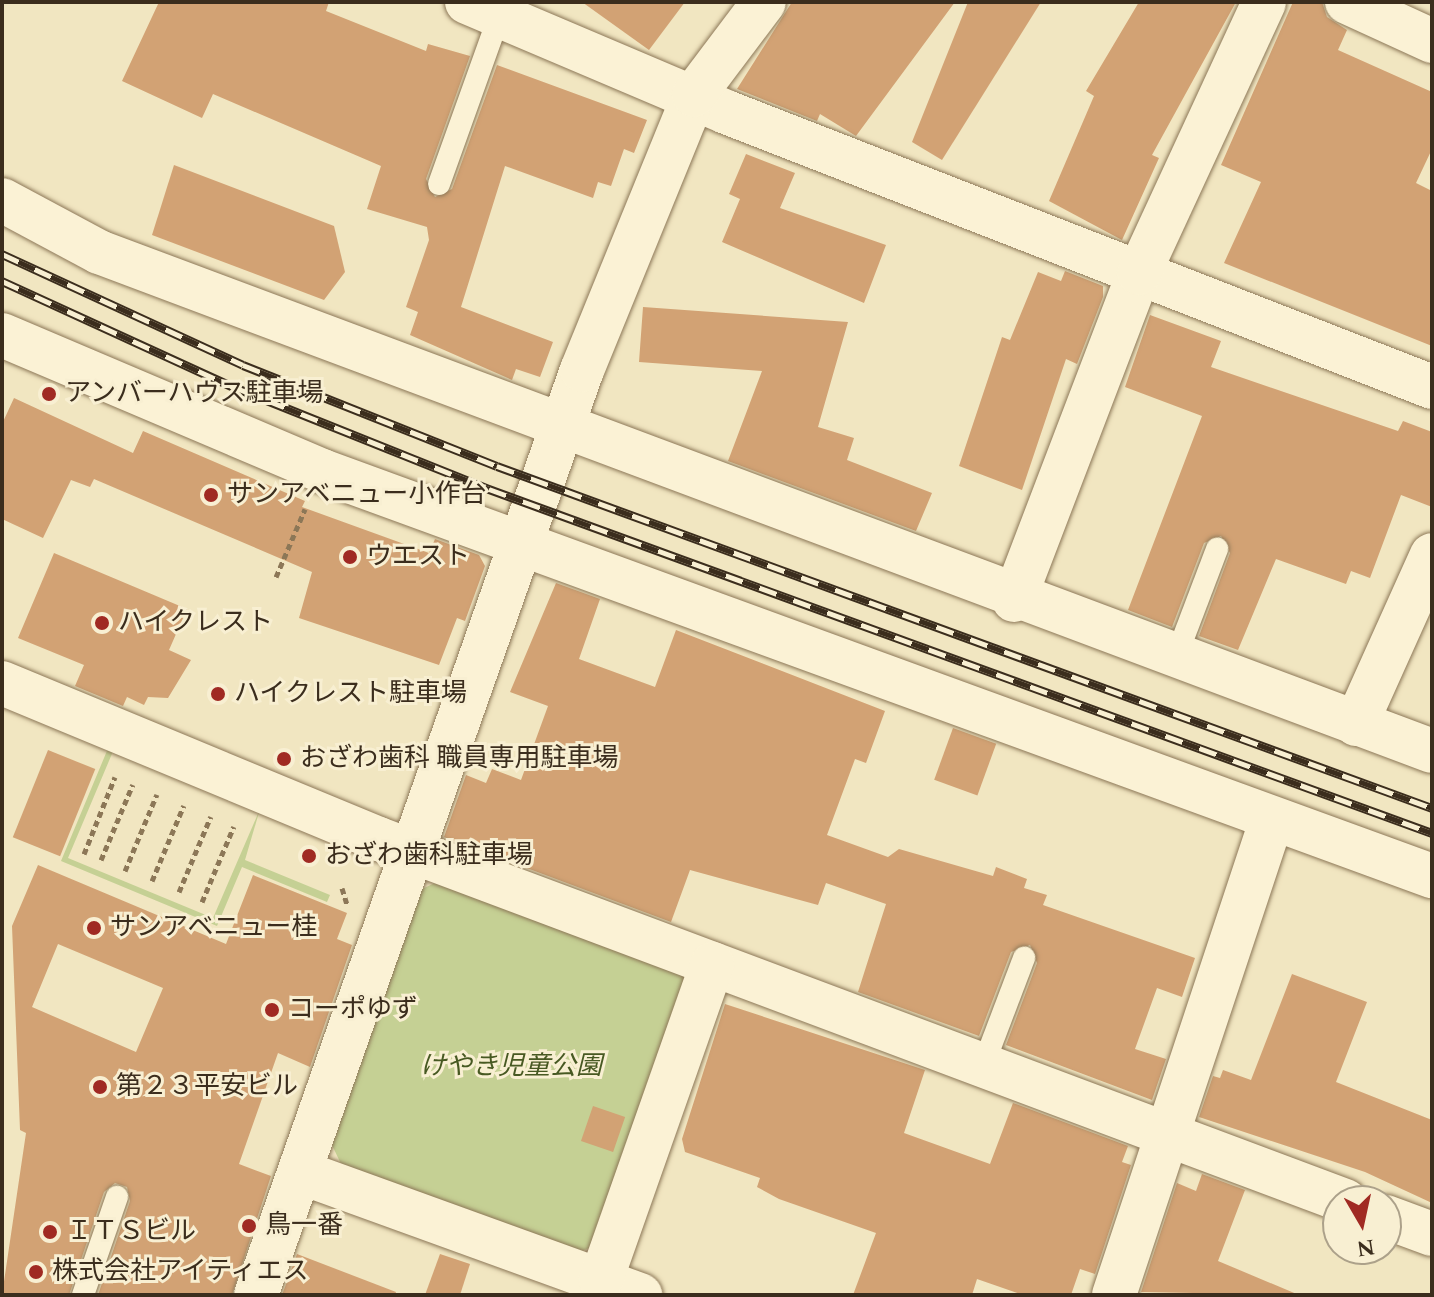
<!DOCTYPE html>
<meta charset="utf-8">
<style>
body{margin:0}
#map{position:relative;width:1434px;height:1297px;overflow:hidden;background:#f1e6c1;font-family:Spectral,"Noto Sans JP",serif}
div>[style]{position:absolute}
.green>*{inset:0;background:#c5d094}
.building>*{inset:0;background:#d2a274;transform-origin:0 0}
.path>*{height:5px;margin-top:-2.5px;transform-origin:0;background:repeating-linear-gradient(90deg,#8c7757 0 6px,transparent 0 10px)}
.roads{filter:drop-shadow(0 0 2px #8c7757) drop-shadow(0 0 2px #8c7757)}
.service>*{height:22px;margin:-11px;padding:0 11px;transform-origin:11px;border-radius:11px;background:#fbf2d5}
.minor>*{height:44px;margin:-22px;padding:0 22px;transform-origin:22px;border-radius:22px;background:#fbf2d5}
.rail>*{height:9px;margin-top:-4.5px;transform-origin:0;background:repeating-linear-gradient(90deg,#f8efd2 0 18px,#3b2d1d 0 36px);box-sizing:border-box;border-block:2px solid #3b2d1d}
.dots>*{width:22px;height:22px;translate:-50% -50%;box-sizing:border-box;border:4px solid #f8efd2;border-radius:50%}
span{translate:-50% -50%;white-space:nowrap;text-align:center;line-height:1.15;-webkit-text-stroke:6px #f8efd2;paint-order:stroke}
.poi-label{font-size:26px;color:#3b2d1d}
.left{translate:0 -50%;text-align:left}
.park-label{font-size:26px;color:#475922;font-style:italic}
.frame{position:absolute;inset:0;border:4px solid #3b2d1d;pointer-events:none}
.north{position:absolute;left:1322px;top:1185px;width:80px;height:80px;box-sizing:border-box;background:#f8efd2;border:2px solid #aca18a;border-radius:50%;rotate:171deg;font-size:22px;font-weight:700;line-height:32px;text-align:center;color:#3b2d1d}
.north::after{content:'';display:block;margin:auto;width:28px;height:36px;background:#a02a23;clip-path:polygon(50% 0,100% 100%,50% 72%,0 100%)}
</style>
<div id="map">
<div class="green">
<div style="clip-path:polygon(109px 746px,114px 749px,68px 858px,213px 918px,260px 809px,245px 860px,330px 895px,327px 902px,242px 867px,217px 926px,61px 861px)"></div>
<div style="clip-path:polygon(439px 881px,682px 970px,690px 989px,601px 1243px,582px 1251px,341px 1164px,332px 1145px,422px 889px)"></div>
</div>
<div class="building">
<div style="clip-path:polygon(159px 2px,329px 2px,326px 11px,426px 51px,428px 44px,470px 56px,426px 179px,435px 197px,452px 189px,497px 65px,647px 120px,634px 153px,624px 149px,611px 186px,598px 182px,593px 198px,505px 166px,461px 307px,553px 342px,540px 377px,516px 369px,512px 380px,410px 335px,418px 312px,406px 307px,429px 240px,427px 227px,367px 209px,381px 166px,213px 94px,202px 118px,122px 81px)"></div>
<div style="clip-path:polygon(582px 2px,685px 2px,649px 50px)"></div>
<div style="clip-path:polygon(792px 2px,955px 2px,856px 136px,820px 114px,817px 121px,737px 89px)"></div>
<div style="clip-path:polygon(968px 2px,1041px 2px,942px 160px,912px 142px)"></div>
<div style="clip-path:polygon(1139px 2px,1236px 2px,1152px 155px,1159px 158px,1122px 240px,1049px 201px,1094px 96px,1086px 91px)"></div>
<div style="clip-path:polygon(1293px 2px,1322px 2px,1327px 17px,1347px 30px,1338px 50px,1432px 92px,1432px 149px,1416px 183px,1432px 191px,1432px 346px,1224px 263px,1261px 182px,1221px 165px)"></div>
<div style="clip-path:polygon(746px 154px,795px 173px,780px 208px,886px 245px,864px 303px,722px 242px,740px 199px,729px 194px)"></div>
<div style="clip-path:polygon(174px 165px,334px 226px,345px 272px,324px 300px,152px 235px)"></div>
<div style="clip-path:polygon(1065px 271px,1103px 286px,1103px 297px,1077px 364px,1066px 359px,1022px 490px,959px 466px,1002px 337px,1010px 340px,1038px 272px,1061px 281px)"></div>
<div style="clip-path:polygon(643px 307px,848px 322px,818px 427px,854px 438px,847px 460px,932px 493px,916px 531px,728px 461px,762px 371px,639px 362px)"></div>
<div style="clip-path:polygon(1150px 315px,1221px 341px,1211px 367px,1398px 431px,1403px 421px,1432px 432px,1432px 507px,1401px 495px,1370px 578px,1351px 571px,1346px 584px,1276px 559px,1238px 650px,1199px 636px,1230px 553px,1221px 536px,1204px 543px,1172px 627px,1128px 610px,1202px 416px,1125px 387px)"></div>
<div style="clip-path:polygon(14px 398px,133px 453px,143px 431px,305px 501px,302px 507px,429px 553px,435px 539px,479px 555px,485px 566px,465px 621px,457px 618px,439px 665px,299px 618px,312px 572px,94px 479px,90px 487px,71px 480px,43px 538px,2px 519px,2px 424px)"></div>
<div style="clip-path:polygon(54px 553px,187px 609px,169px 650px,191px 660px,168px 698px,148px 697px,144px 705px,127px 697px,123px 706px,75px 686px,84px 665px,18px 638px)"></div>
<div style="clip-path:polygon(556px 583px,600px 599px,579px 659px,655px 687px,676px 630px,885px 711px,866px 763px,855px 759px,827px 835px,888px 857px,899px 849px,993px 876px,996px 867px,1027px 879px,1024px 888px,1047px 895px,1043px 905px,1195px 958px,1182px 997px,1157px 988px,1135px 1049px,1166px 1059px,1152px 1100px,1006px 1045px,1037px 963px,1030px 945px,1011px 952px,979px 1036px,858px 992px,886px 904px,826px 883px,818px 905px,690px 870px,671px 922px,444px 837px,466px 775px,486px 783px,492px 769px,521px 780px,548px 706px,510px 692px)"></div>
<div style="left:953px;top:728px;width:46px;height:55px;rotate:20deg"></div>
<div style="left:48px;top:750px;width:51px;height:94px;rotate:22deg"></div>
<div style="clip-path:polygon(evenodd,38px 865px,226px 944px,253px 875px,347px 913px,337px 939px,352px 945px,310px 1067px,278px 1053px,239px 1164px,271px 1176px,232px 1295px,98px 1295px,130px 1201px,127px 1187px,115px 1183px,104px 1192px,69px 1295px,2px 1295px,26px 1133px,20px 1130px,12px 926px,38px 865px,58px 944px,163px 988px,136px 1052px,32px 1007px,58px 944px)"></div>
<div style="clip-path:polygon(1292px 974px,1367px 1002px,1336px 1082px,1432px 1120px,1432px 1203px,1365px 1172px,1199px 1117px,1213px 1076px,1220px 1078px,1223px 1070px,1251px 1080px)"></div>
<div style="clip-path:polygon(725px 1004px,925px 1070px,904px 1133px,990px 1164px,1013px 1103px,1128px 1146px,1122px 1162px,1131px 1165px,1095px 1274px,1080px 1269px,1071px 1295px,1023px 1295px,977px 1279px,972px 1295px,853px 1295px,876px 1233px,779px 1199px,757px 1187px,760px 1178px,685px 1152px,682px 1139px)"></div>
<div style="left:593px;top:1106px;width:34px;height:37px;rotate:19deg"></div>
<div style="clip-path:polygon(1202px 1174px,1245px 1190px,1218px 1261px,1299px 1295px,1141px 1292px,1177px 1183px,1196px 1191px)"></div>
<div style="clip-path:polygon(297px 1254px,396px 1292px,395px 1295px,282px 1295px)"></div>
<div style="clip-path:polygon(440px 1254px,470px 1264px,460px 1295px,425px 1295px)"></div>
</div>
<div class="path">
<div style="left:276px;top:577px;width:74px;rotate:-66.9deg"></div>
<div style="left:84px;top:854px;width:83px;rotate:-68.1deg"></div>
<div style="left:101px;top:860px;width:82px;rotate:-67.2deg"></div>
<div style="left:125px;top:871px;width:83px;rotate:-67.4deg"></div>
<div style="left:152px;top:881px;width:82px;rotate:-67.2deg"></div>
<div style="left:342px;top:888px;width:17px;rotate:73deg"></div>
<div style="left:179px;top:892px;width:82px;rotate:-67.2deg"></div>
<div style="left:202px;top:902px;width:82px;rotate:-67.2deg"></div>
</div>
<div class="roads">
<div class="service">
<div style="left:439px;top:184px;width:181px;rotate:-70.3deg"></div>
<div style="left:1176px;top:657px;width:116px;rotate:-69.2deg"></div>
<div style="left:983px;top:1066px;width:116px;rotate:-69.2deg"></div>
<div style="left:83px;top:1295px;width:104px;rotate:-70.9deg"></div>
</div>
<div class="minor">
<div style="left:467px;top:2px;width:281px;rotate:23deg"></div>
<div style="left:726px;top:112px;width:758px;rotate:21.28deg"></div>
<div style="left:1347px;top:2px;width:94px;rotate:24.6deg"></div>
<div style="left:2px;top:200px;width:110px;rotate:28.2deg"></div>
<div style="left:99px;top:252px;width:1423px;rotate:20.52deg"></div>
<div style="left:2px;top:335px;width:348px;rotate:23deg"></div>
<div style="left:322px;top:471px;width:1182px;rotate:20.05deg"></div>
<div style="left:1014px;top:600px;width:350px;rotate:-69.1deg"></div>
<div style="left:1139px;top:273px;width:298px;rotate:-65.2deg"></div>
<div style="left:2px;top:683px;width:408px;rotate:22.5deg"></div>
<div style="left:379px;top:839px;width:1032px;rotate:20.54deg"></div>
<div style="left:1356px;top:724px;width:185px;rotate:-65.8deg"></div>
<div style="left:300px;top:1172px;width:362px;rotate:19.9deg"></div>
<div style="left:1386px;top:1217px;width:49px;rotate:20.3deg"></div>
<div style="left:601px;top:1280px;width:335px;rotate:-70.6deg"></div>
<div style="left:256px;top:1295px;width:981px;rotate:-70.59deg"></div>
<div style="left:582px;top:370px;width:297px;rotate:-67.8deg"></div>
<div style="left:694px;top:95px;width:116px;rotate:-53deg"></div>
<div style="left:1114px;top:1295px;width:502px;rotate:-71.64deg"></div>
</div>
</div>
<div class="rail">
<div style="left:2px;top:254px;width:265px;rotate:24.7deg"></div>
<div style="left:243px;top:365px;width:273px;rotate:21.7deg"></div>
<div style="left:497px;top:466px;width:996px;rotate:20.09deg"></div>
<div style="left:2px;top:281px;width:255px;rotate:24.6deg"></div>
<div style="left:234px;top:387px;width:275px;rotate:21.8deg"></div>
<div style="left:489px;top:489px;width:1004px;rotate:20.04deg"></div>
</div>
<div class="dots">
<div style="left:49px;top:394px;background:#a02a23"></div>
<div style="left:211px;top:495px;background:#a02a23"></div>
<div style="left:350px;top:557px;background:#a02a23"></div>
<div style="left:102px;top:623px;background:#a02a23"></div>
<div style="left:218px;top:694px;background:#a02a23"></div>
<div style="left:284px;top:759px;background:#a02a23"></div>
<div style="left:309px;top:856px;background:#a02a23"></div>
<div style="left:94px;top:928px;background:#a02a23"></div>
<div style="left:272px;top:1010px;background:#a02a23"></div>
<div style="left:100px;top:1087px;background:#a02a23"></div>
<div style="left:249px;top:1226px;background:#a02a23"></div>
<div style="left:50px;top:1232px;background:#a02a23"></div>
<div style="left:36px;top:1272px;background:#a02a23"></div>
</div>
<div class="poi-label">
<span class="left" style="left:65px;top:394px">アンバーハウス駐車場</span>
<span class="left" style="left:227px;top:495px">サンアベニュー小作台</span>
<span class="left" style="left:366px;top:557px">ウエスト</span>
<span class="left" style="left:118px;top:623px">ハイクレスト</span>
<span class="left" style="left:234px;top:694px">ハイクレスト駐車場</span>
<span class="left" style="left:300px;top:759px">おざわ歯科 職員専用駐車場</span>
<span class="left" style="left:325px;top:856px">おざわ歯科駐車場</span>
<span class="left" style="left:110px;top:928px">サンアベニュー桂</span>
<span class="left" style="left:288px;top:1010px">コーポゆず</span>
<span class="left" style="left:116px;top:1087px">第２３平安ビル</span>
<span class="left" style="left:265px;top:1226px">鳥一番</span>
<span class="left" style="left:66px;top:1232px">ＩＴＳビル</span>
<span class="left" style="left:52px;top:1272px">株式会社アイティエス</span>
</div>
<div class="park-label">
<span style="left:511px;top:1067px">けやき児童公園</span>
</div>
<div class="frame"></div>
<div class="north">N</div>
</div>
